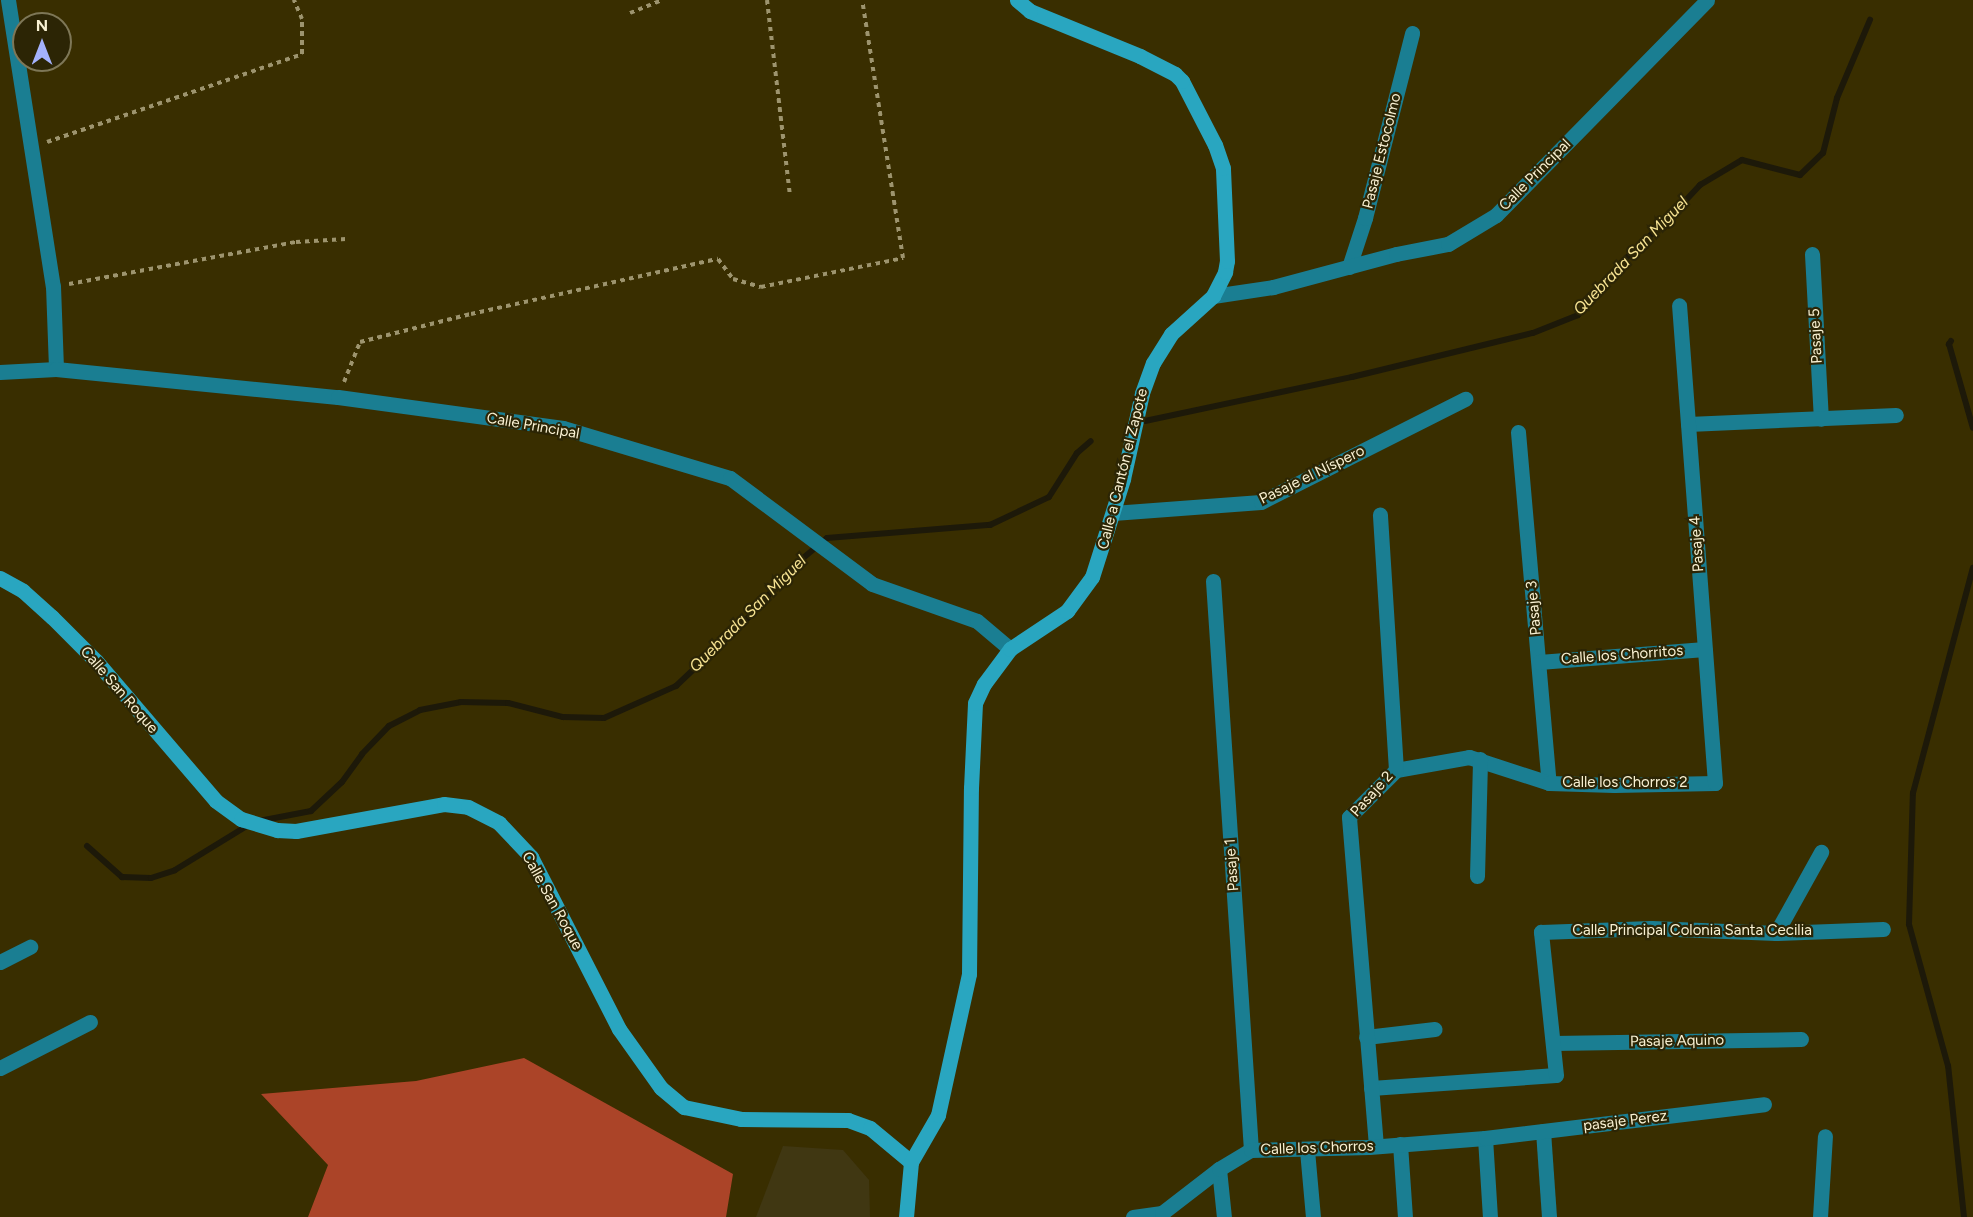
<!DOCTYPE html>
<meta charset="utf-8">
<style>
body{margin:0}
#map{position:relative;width:1973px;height:1217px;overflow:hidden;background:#392e00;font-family:Figtree,sans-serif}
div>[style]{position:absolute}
.built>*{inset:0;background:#403712}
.forest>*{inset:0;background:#ab4428}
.stream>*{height:6px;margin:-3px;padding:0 3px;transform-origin:3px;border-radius:3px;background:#1d1909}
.path>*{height:4px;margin-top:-2px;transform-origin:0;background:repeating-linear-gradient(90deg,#9d946e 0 4.5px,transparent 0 9px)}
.street>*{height:15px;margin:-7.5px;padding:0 7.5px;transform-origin:7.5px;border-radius:7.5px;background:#1a7e92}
.secondary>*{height:15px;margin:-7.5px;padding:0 7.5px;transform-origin:7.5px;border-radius:7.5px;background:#29a6c0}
span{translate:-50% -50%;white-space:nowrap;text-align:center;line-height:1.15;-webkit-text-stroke:4.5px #2c2505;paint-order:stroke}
.street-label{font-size:15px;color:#f9f1d3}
.water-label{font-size:16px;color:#f8e493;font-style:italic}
.north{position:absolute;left:12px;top:12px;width:60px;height:60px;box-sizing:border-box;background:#2c2505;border:2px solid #7e7757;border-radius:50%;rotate:0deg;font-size:16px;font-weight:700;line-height:24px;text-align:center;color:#f9f1d3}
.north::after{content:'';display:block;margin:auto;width:21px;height:27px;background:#a4b2fc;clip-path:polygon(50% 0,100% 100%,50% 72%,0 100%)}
</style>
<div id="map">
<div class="built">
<div style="clip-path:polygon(783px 1146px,843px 1150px,869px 1180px,870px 1217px,756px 1217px)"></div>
</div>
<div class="forest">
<div style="clip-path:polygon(524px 1058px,733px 1174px,726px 1217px,308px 1217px,328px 1165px,261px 1094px,416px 1081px)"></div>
</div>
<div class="stream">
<div style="left:1951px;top:341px;width:4px;rotate:124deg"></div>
<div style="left:1949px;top:344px;width:87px;rotate:74.1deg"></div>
<div style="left:1145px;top:421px;width:212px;rotate:-12deg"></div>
<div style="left:1352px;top:377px;width:186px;rotate:-13.7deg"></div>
<div style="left:1533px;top:333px;width:48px;rotate:-21.8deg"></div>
<div style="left:1578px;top:315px;width:67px;rotate:-50.4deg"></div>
<div style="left:1621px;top:263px;width:71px;rotate:-43.3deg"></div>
<div style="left:1673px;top:214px;width:40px;rotate:-47deg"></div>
<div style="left:1700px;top:185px;width:49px;rotate:-30.8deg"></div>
<div style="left:1742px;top:160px;width:60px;rotate:14.5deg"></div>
<div style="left:1800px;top:175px;width:32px;rotate:-44deg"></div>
<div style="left:1823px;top:153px;width:57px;rotate:-75.7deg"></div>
<div style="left:1837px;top:98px;width:85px;rotate:-67.1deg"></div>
<div style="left:259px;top:821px;width:53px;rotate:-10.9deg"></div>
<div style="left:311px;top:811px;width:42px;rotate:-43.1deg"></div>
<div style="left:342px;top:782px;width:34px;rotate:-54deg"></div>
<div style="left:362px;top:754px;width:39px;rotate:-46deg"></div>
<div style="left:389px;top:726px;width:35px;rotate:-27deg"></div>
<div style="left:420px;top:710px;width:42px;rotate:-11deg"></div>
<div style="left:461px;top:702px;width:47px;rotate:1.2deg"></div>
<div style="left:508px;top:703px;width:57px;rotate:14.3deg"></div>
<div style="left:563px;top:717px;width:41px;rotate:1.4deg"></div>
<div style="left:604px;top:718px;width:79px;rotate:-24deg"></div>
<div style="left:676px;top:686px;width:102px;rotate:-43.4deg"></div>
<div style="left:750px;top:616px;width:69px;rotate:-48.5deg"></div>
<div style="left:796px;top:564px;width:40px;rotate:-40deg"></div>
<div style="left:827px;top:538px;width:164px;rotate:-4.6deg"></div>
<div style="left:990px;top:525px;width:65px;rotate:-25.4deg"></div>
<div style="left:1049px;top:497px;width:52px;rotate:-57.5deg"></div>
<div style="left:1077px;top:453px;width:18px;rotate:-41deg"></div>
<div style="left:87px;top:846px;width:47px;rotate:41.5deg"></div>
<div style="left:122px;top:877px;width:29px;rotate:2deg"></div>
<div style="left:151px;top:878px;width:25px;rotate:-18deg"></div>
<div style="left:175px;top:870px;width:88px;rotate:-31.5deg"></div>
<div style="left:1964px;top:1217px;width:152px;rotate:-96deg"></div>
<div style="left:1948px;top:1066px;width:147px;rotate:-105.4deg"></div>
<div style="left:1909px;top:924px;width:131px;rotate:-88.3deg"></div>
<div style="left:1913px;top:793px;width:233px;rotate:-75.1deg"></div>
</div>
<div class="path">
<div style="left:767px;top:0;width:197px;rotate:83.3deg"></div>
<div style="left:630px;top:13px;width:35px;rotate:-22deg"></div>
<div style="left:47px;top:142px;width:270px;rotate:-19deg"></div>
<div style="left:302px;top:54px;width:35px;rotate:-90deg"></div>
<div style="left:302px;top:19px;width:21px;rotate:-113deg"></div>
<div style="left:69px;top:284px;width:231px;rotate:-10.5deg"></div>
<div style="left:296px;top:242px;width:50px;rotate:-3.4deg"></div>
<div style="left:344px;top:382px;width:43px;rotate:-68.2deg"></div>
<div style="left:360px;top:342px;width:114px;rotate:-14.2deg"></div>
<div style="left:471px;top:314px;width:253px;rotate:-12.6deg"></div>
<div style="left:718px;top:259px;width:25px;rotate:53deg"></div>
<div style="left:733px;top:279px;width:29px;rotate:16deg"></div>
<div style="left:761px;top:287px;width:145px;rotate:-11.5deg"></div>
<div style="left:903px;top:258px;width:261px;rotate:-99deg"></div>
</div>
<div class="street">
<div style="left:8px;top:0;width:290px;rotate:81.1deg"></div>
<div style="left:53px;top:286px;width:83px;rotate:87.9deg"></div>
<div style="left:1812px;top:254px;width:165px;rotate:86.9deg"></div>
<div style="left:1349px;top:267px;width:52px;rotate:-71.9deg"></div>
<div style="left:1365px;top:218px;width:191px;rotate:-75.7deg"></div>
<div style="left:1213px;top:296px;width:61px;rotate:-8.5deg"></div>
<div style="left:1273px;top:287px;width:127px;rotate:-15deg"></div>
<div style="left:1396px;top:254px;width:53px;rotate:-10.9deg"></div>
<div style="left:1448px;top:244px;width:56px;rotate:-31.1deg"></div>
<div style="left:1496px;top:215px;width:301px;rotate:-45.5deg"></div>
<div style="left:0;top:372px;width:56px;rotate:-3.1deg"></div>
<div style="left:56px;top:369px;width:283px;rotate:5.7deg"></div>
<div style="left:338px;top:397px;width:227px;rotate:7.8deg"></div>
<div style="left:563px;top:428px;width:174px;rotate:16.7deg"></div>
<div style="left:730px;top:478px;width:177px;rotate:36.7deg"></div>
<div style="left:872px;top:584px;width:111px;rotate:19.4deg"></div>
<div style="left:977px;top:621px;width:43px;rotate:40.3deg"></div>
<div style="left:1688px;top:424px;width:208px;rotate:-2.5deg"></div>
<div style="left:1518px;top:432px;width:352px;rotate:85deg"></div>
<div style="left:1113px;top:513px;width:148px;rotate:-4.3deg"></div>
<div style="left:1261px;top:502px;width:229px;rotate:-26.8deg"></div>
<div style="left:1213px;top:581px;width:570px;rotate:86.18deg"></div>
<div style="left:1539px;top:662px;width:166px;rotate:-4.5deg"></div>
<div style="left:1396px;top:770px;width:74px;rotate:-10.1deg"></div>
<div style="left:1469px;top:757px;width:84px;rotate:18deg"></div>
<div style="left:1549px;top:783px;width:65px;rotate:1.8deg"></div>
<div style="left:1614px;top:785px;width:101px;rotate:-1.1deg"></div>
<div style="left:1715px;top:783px;width:479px;rotate:-94.3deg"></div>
<div style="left:1477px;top:876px;width:117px;rotate:-88.5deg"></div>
<div style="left:1776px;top:933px;width:93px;rotate:-60.9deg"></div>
<div style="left:0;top:962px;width:34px;rotate:-27deg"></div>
<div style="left:1366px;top:1037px;width:69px;rotate:-6.6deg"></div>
<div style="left:1553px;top:1043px;width:248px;rotate:-0.9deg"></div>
<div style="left:0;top:1068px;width:101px;rotate:-27.1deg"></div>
<div style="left:1371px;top:1088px;width:185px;rotate:-4deg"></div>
<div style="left:1556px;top:1075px;width:144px;rotate:-96deg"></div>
<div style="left:1541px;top:932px;width:110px;rotate:-2.1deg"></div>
<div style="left:1651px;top:928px;width:125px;rotate:2.3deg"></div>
<div style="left:1776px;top:933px;width:107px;rotate:-2.1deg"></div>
<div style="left:1543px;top:1131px;width:86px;rotate:86deg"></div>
<div style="left:1485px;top:1138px;width:79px;rotate:86.4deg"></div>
<div style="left:1400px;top:1144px;width:73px;rotate:86.1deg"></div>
<div style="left:1376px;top:1146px;width:330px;rotate:-94.7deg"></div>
<div style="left:1349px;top:817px;width:66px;rotate:-45deg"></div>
<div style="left:1396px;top:770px;width:256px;rotate:-93.6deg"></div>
<div style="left:1307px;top:1150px;width:67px;rotate:84.9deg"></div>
<div style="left:1219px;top:1169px;width:48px;rotate:84.1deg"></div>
<div style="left:1133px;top:1217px;width:29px;rotate:-8deg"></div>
<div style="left:1162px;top:1213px;width:72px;rotate:-37.7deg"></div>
<div style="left:1219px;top:1169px;width:37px;rotate:-31deg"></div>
<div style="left:1251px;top:1150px;width:118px;rotate:-1.5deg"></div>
<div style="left:1369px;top:1147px;width:116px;rotate:-4.4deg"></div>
<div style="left:1485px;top:1138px;width:281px;rotate:-6.9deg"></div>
<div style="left:1820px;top:1217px;width:81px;rotate:-86.5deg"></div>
</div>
<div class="secondary">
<div style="left:0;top:578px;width:26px;rotate:29deg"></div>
<div style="left:23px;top:591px;width:39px;rotate:42deg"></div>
<div style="left:52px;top:617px;width:62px;rotate:45deg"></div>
<div style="left:96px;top:661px;width:184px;rotate:49.4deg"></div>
<div style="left:216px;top:801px;width:31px;rotate:36deg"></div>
<div style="left:241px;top:819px;width:38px;rotate:17deg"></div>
<div style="left:277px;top:830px;width:19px;rotate:3deg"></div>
<div style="left:296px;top:831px;width:150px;rotate:-10.3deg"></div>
<div style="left:444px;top:804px;width:24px;rotate:7deg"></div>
<div style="left:468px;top:807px;width:35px;rotate:27deg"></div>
<div style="left:499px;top:823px;width:47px;rotate:46.7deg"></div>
<div style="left:531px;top:857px;width:193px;rotate:62.9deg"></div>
<div style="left:619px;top:1029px;width:72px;rotate:54.6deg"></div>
<div style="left:661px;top:1088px;width:30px;rotate:40deg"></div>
<div style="left:684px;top:1107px;width:58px;rotate:11.9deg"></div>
<div style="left:741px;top:1119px;width:107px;rotate:0.5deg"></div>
<div style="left:848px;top:1120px;width:23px;rotate:20deg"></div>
<div style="left:870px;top:1128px;width:53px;rotate:39.7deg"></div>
<div style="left:906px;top:1217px;width:55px;rotate:-84.8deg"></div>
<div style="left:911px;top:1162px;width:54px;rotate:-60.1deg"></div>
<div style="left:938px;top:1115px;width:144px;rotate:-77.6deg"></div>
<div style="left:969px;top:974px;width:186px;rotate:-89.4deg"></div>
<div style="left:971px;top:788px;width:85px;rotate:-87.3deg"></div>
<div style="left:975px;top:703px;width:21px;rotate:-65deg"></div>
<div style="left:984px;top:684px;width:44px;rotate:-53.4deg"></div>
<div style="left:1010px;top:649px;width:69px;rotate:-33.7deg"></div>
<div style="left:1067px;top:611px;width:42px;rotate:-53.7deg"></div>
<div style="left:1092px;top:577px;width:103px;rotate:-72.4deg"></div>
<div style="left:1123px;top:479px;width:88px;rotate:-77.5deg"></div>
<div style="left:1142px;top:393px;width:32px;rotate:-70deg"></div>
<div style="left:1153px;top:363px;width:34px;rotate:-58deg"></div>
<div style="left:1171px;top:334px;width:57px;rotate:-42.1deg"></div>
<div style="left:1213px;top:296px;width:27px;rotate:-63deg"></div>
<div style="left:1225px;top:272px;width:11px;rotate:-80deg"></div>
<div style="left:1227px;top:261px;width:93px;rotate:-92.5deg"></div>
<div style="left:1223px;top:168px;width:24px;rotate:-109deg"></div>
<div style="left:1215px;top:145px;width:72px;rotate:-117.3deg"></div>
<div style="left:1182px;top:81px;width:10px;rotate:-135deg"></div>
<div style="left:1175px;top:74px;width:39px;rotate:-153deg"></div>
<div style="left:1140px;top:56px;width:119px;rotate:-157.8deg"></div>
<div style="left:1030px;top:11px;width:17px;rotate:-140deg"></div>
</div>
<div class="street-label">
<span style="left:1382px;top:151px;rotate:-76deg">Pasaje Estocolmo</span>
<span style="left:1535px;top:175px;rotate:-45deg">Calle Principal</span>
<span style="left:1816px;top:336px;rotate:-93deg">Pasaje 5</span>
<span style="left:533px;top:426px;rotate:10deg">Calle Principal</span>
<span style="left:1123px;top:469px;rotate:-76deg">Calle a Cantón el Zapote</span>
<span style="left:1312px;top:475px;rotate:-26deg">Pasaje el Níspero</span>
<span style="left:1697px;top:544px;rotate:-94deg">Pasaje 4</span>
<span style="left:1534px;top:608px;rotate:-95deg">Pasaje 3</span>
<span style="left:1622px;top:655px;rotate:-4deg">Calle los Chorritos</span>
<span style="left:119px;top:690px;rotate:49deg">Calle San Roque</span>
<span style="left:1625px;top:783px">Calle los Chorros 2</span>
<span style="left:1372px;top:794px;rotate:-48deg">Pasaje 2</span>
<span style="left:1232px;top:865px;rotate:-94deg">Pasaje 1</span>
<span style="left:552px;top:901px;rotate:61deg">Calle San Roque</span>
<span style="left:1692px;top:931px">Calle Principal Colonia Santa Cecilia</span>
<span style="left:1677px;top:1041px;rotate:-1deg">Pasaje Aquino</span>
<span style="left:1625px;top:1121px;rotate:-7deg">pasaje Perez</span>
<span style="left:1317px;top:1148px;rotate:-2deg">Calle los Chorros</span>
</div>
<div class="water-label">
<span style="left:1631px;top:256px;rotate:-46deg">Quebrada San Miguel</span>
<span style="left:748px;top:614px;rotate:-45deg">Quebrada San Miguel</span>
</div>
<div class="north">N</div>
</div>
